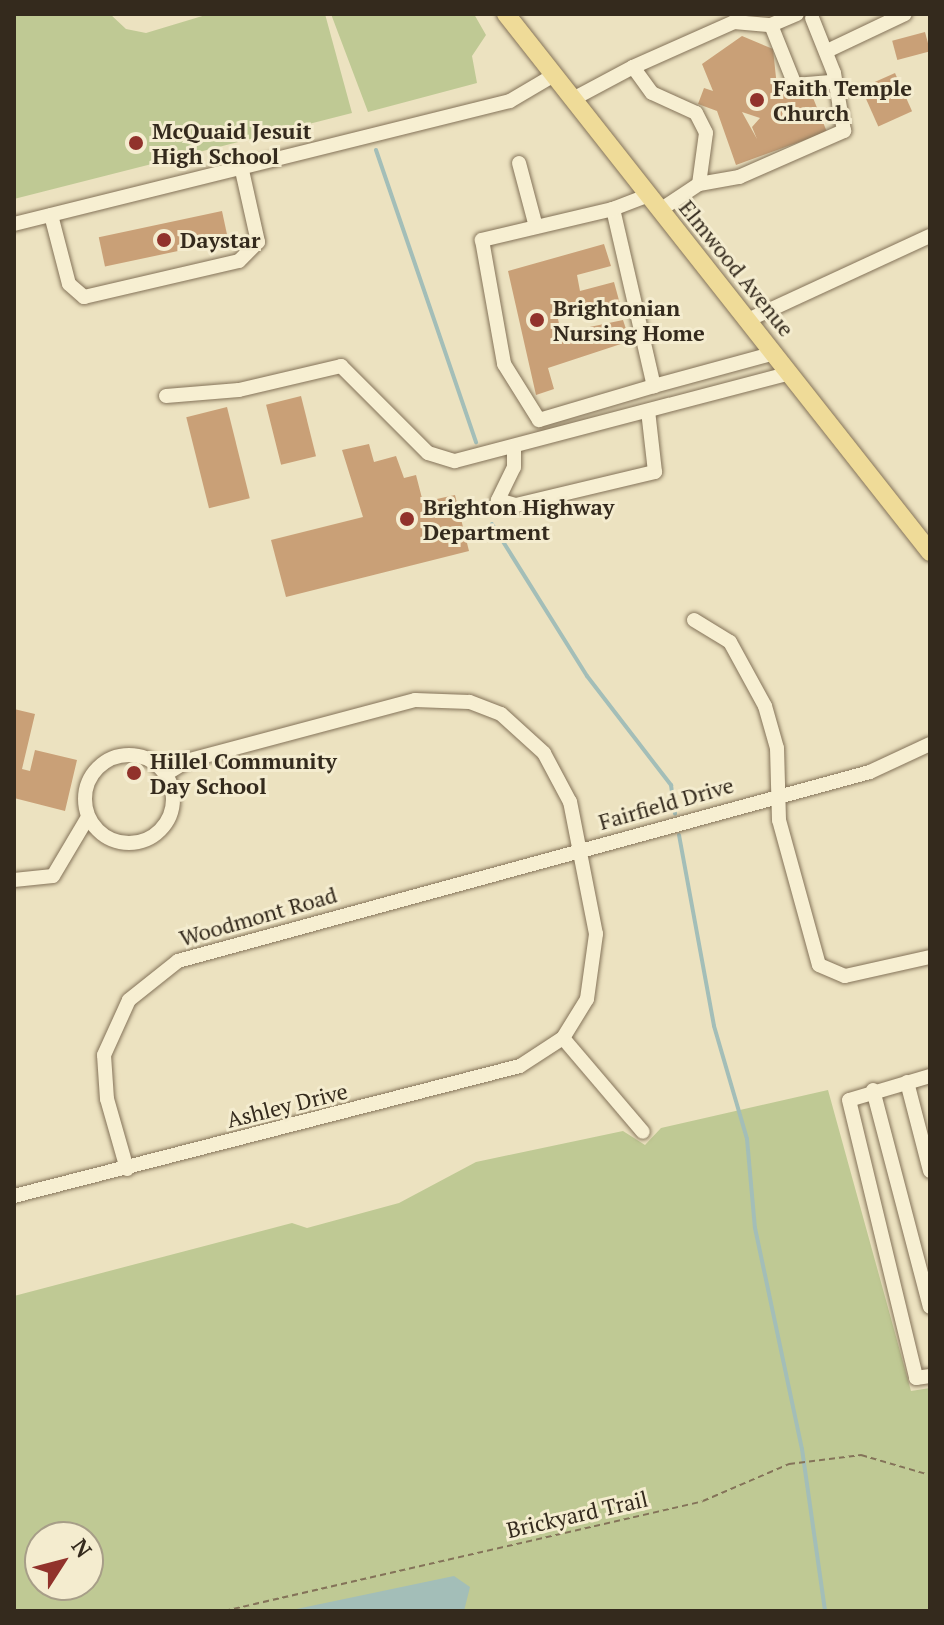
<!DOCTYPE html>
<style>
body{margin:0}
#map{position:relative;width:944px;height:1625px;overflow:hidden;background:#ece2c0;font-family:"PT Serif",serif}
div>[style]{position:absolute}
.green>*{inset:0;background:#bfc994}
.water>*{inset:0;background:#a3beb8}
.stream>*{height:4px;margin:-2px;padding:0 2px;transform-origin:2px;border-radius:2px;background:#a3beb8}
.building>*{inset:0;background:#c9a077;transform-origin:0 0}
.path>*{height:2px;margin-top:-1px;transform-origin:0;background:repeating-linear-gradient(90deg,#847359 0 6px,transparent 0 10px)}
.roads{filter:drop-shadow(0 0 2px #847359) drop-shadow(0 0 2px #847359)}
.minor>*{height:14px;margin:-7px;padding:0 7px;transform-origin:7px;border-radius:7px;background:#f7efd2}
.minor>.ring{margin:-7px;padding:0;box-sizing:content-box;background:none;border:14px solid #f7efd2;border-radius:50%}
.major>*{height:18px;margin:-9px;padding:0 9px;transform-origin:9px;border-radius:9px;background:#efdb98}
.dots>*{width:22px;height:22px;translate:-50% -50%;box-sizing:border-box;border:4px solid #f4eccf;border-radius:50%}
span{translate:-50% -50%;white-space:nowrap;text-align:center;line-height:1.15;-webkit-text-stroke:6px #f4eccf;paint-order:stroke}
.poi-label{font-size:22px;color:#342a1d;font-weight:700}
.left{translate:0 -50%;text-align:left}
.street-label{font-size:22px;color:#342a1d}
.frame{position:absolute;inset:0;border:16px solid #342a1d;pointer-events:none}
.north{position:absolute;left:24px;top:1521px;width:80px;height:80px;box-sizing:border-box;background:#f4eccf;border:2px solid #a79e88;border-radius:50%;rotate:54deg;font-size:22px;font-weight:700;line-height:32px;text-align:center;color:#342a1d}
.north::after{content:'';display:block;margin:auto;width:28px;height:36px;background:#91322b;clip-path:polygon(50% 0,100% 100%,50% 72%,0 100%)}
</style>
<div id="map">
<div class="green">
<div style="clip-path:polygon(14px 14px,110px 14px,126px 29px,146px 33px,209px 14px,325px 14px,352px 113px,14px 199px)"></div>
<div style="clip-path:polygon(331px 14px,474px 14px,486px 35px,472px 56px,477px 83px,368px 112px)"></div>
<div style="clip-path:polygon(evenodd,828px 1090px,911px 1391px,930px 1388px,930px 1611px,14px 1611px,14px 1296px,292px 1223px,307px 1228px,399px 1203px,476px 1162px,623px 1131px,645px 1145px,661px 1128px,828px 1090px,40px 1537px,88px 1537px,88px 1585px,40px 1585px,40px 1537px)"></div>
</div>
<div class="water">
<div style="clip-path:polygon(454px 1576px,470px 1587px,464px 1611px,287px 1611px)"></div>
</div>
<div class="stream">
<div style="left:376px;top:150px;width:309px;rotate:71.1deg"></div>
<div style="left:492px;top:524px;width:179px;rotate:58deg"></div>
<div style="left:587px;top:676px;width:138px;rotate:52.4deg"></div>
<div style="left:671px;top:785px;width:29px;rotate:82deg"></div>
<div style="left:679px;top:835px;width:194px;rotate:79.6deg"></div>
<div style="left:714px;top:1026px;width:118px;rotate:73.7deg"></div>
<div style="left:747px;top:1139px;width:89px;rotate:84.9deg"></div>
<div style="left:755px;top:1228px;width:226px;rotate:78deg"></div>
<div style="left:802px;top:1449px;width:164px;rotate:81.9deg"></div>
</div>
<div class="building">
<div style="left:925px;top:32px;width:20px;height:34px;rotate:75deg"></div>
<div style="clip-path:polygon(evenodd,742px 36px,773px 49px,777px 87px,811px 93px,827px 132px,736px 165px,717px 111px,698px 104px,704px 88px,713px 91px,702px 64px,742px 36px,742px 112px,760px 118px,752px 127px,757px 139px,742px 112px)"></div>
<div style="left:895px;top:73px;width:42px;height:37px;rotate:66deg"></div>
<div style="left:222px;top:211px;width:30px;height:126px;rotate:78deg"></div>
<div style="clip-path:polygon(604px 244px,611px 266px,577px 275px,580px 291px,614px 282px,620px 304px,558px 319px,561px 333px,623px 320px,630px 341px,548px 368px,554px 389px,536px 395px,508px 271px)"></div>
<div style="left:301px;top:396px;width:62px;height:36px;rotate:76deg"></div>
<div style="left:227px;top:407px;width:94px;height:42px;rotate:76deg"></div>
<div style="clip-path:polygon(369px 444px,374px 462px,396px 456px,404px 478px,416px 475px,423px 502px,455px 495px,469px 551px,286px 597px,271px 540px,363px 517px,342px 450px)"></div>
<div style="clip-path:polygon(14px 709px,35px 714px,22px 769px,30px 771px,35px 750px,77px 760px,65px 811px,14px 798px)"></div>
</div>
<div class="path">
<div style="left:224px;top:1611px;width:491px;rotate:-12.9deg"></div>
<div style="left:703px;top:1501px;width:94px;rotate:-23.3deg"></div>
<div style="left:789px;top:1464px;width:73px;rotate:-7.1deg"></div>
<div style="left:861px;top:1455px;width:72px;rotate:16.2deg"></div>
</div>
<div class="roads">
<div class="minor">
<div style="left:771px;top:25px;width:65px;rotate:68.2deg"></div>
<div style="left:795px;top:85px;width:36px;rotate:-5deg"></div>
<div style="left:827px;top:51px;width:86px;rotate:-25.4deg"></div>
<div style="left:633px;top:67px;width:111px;rotate:-24deg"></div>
<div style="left:734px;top:22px;width:37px;rotate:5deg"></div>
<div style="left:771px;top:25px;width:28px;rotate:-23deg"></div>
<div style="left:573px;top:99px;width:68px;rotate:-28.1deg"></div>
<div style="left:633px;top:67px;width:32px;rotate:54deg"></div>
<div style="left:652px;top:93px;width:48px;rotate:24.4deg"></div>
<div style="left:696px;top:113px;width:22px;rotate:63deg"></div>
<div style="left:706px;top:133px;width:51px;rotate:97.8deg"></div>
<div style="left:699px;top:184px;width:47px;rotate:146.3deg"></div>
<div style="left:519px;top:163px;width:66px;rotate:75.1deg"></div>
<div style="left:699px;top:184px;width:41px;rotate:-9.9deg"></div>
<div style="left:739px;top:177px;width:115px;rotate:-23.7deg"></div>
<div style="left:844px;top:131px;width:59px;rotate:-99.8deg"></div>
<div style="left:834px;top:73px;width:59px;rotate:-111.8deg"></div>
<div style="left:649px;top:195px;width:39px;rotate:159deg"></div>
<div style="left:613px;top:209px;width:182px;rotate:77deg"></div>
<div style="left:654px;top:386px;width:125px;rotate:-15.3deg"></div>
<div style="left:613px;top:209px;width:135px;rotate:166.7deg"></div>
<div style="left:482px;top:240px;width:126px;rotate:79.9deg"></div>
<div style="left:504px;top:364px;width:66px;rotate:58deg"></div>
<div style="left:539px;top:420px;width:120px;rotate:-16.5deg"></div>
<div style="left:51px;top:215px;width:71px;rotate:75.4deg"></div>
<div style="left:69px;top:284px;width:20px;rotate:41deg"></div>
<div style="left:84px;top:297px;width:159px;rotate:-13.1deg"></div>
<div style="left:239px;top:261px;width:27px;rotate:-45deg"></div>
<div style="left:258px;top:242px;width:78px;rotate:-102.6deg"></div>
<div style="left:14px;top:224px;width:511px;rotate:-13.93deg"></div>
<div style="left:510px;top:101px;width:51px;rotate:-30.6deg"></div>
<div style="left:748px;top:320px;width:200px;rotate:-24.8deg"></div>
<div style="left:166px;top:396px;width:73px;rotate:-4.7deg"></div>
<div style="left:239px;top:390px;width:105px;rotate:-13.2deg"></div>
<div style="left:341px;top:366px;width:123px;rotate:45deg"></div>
<div style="left:428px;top:453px;width:28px;rotate:17deg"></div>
<div style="left:455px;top:461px;width:346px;rotate:-14.7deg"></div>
<div style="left:514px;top:447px;width:20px;rotate:90deg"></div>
<div style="left:514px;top:467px;width:37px;rotate:116deg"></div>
<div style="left:498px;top:500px;width:19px;rotate:16deg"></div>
<div style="left:516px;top:505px;width:143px;rotate:-13.4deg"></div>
<div style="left:655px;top:472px;width:61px;rotate:-96.5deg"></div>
<div style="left:694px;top:620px;width:42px;rotate:31.4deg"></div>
<div style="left:730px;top:642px;width:73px;rotate:61.3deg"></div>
<div style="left:765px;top:706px;width:44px;rotate:74.1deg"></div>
<div style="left:777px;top:748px;width:72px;rotate:88.4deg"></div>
<div style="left:779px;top:820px;width:150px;rotate:74.6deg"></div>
<div style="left:819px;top:965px;width:28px;rotate:23deg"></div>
<div style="left:845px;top:976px;width:87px;rotate:-12.6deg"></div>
<div class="ring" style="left:85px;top:755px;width:74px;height:74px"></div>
<div style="left:14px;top:880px;width:39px;rotate:-6deg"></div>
<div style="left:53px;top:876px;width:69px;rotate:-59.3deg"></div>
<div style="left:563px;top:1038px;width:123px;rotate:49.6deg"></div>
<div style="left:930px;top:1076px;width:84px;rotate:163.5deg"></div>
<div style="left:849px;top:1100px;width:286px;rotate:76.4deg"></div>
<div style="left:916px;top:1378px;width:14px;rotate:-8deg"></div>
<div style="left:907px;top:1082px;width:92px;rotate:75.5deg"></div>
<div style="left:873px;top:1090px;width:224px;rotate:75.3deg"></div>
<div style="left:127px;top:1169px;width:73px;rotate:-105.9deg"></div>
<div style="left:107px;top:1099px;width:44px;rotate:-93.9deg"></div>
<div style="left:104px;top:1055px;width:60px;rotate:-65.6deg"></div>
<div style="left:129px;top:1000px;width:63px;rotate:-38.5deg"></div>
<div style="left:178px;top:961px;width:717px;rotate:-15.28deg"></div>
<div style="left:870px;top:772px;width:66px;rotate:-25deg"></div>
<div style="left:14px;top:1196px;width:522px;rotate:-14.41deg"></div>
<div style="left:520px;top:1066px;width:51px;rotate:-33.1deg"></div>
<div style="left:563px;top:1038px;width:46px;rotate:-58.4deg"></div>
<div style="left:587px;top:999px;width:66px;rotate:-82.1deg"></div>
<div style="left:596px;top:934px;width:135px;rotate:-101.1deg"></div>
<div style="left:570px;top:802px;width:55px;rotate:-118deg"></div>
<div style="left:544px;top:753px;width:58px;rotate:-137.8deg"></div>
<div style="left:501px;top:714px;width:34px;rotate:-159deg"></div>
<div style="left:469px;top:702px;width:54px;rotate:-177.9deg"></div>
<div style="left:415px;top:700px;width:234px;rotate:165.1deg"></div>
<div style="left:189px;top:760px;width:27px;rotate:149deg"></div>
</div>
<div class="major">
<div style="left:506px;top:14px;width:685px;rotate:51.76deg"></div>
</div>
</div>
<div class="dots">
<div style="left:757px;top:100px;background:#91322b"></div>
<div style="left:136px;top:143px;background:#91322b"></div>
<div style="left:164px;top:240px;background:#91322b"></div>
<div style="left:537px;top:320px;background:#91322b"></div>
<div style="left:407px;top:519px;background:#91322b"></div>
<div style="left:134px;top:773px;background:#91322b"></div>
</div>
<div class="poi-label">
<span class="left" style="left:773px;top:100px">Faith Temple<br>Church</span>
<span class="left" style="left:152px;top:143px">McQuaid Jesuit<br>High School</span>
<span class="left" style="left:180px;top:240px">Daystar</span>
<span class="left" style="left:553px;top:320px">Brightonian<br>Nursing Home</span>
<span class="left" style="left:423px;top:519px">Brighton Highway<br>Department</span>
<span class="left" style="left:150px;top:773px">Hillel Community<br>Day School</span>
</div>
<div class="street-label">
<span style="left:737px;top:268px;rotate:51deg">Elmwood Avenue</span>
<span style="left:666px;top:803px;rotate:-16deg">Fairfield Drive</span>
<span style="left:258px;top:916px;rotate:-16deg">Woodmont Road</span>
<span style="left:287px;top:1105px;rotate:-14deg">Ashley Drive</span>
<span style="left:577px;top:1514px;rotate:-13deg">Brickyard Trail</span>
</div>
<div class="frame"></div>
<div class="north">N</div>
</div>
